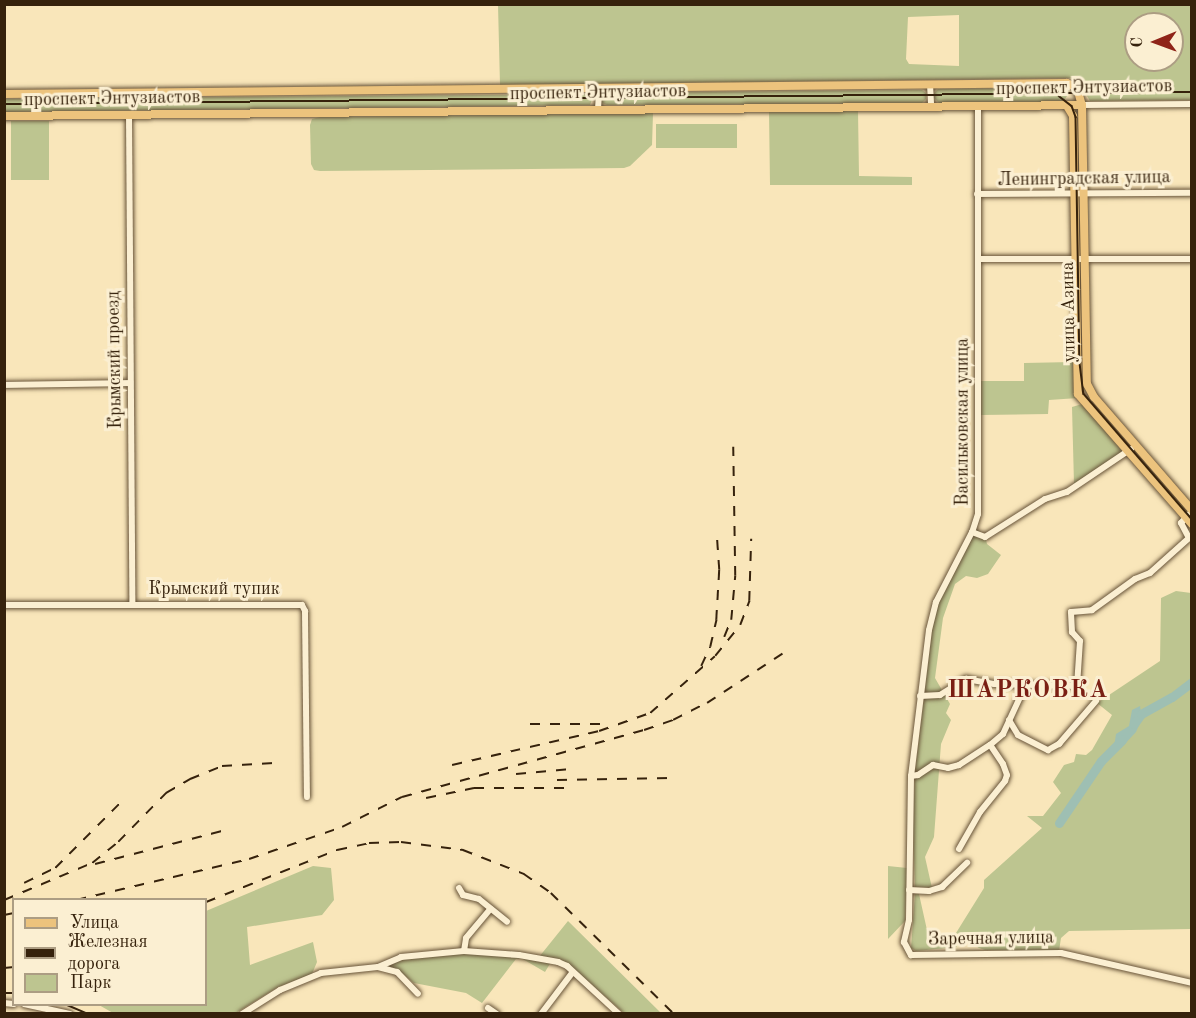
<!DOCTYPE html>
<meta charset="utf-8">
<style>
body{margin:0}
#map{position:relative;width:1196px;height:1018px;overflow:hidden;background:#f9e6ba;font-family:"Old Standard TT",serif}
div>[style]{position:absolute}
.green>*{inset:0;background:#bdc590;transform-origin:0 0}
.water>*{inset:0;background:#9ebfb3}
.river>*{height:9px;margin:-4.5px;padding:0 4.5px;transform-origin:4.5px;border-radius:4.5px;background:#9ebfb3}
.roads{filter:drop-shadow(0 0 2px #675338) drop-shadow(0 0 2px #675338)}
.minor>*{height:6px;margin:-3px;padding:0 3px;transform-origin:3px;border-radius:3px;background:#fbefd2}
.major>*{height:8px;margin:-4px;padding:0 4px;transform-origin:4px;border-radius:4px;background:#ecc37d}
.tram>*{height:1.5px;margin:-0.75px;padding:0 0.75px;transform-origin:0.75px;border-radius:0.75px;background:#36220c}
.rail>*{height:1.5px;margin-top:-0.75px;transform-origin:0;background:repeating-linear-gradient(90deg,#36220c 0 10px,transparent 0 20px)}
span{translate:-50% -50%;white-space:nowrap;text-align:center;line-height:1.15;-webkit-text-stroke:6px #fbefd2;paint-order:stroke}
.street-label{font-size:18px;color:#36220c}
.district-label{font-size:24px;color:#7a1f14;font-weight:700;letter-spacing:1.5px}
.frame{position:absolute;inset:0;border:6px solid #36220c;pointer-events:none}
.legend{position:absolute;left:12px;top:898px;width:195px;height:108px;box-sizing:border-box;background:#fbefd2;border:2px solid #ac9d83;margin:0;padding:8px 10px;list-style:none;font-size:18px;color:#36220c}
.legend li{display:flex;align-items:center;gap:12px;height:30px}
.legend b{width:30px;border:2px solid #ac9d83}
.north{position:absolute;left:1124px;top:12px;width:60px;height:60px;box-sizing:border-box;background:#fbefd2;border:2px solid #ac9d83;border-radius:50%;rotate:269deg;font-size:16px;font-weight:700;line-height:24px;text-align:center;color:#36220c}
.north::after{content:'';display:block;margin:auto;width:21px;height:27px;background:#8f2418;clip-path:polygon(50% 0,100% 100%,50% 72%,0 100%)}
</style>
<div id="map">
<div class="green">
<div style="clip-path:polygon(evenodd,498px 5px,1191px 5px,1191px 100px,1090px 101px,1080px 84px,1071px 78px,500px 85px,498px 5px,959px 15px,959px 66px,909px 64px,906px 59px,908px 17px,959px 15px,498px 5px,1136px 24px,1172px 24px,1172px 60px,1136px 60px,1136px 24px)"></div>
<div style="clip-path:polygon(1061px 88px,1069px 93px,1063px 102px,939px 103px,934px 98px,934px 93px,938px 89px)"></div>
<div style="clip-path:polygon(922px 90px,926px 93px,926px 99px,922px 103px,607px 105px,602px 103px,602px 96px,607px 93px)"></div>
<div style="clip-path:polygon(589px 94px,593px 97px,590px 105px,5px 112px,6px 99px)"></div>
<div style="clip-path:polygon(858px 111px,859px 176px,912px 177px,912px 185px,770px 185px,769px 112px)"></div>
<div style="clip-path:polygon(653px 113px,652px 145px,630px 166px,624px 168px,320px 171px,314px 170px,311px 164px,310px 125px,312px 119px,320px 117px)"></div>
<div style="left:11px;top:121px;width:38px;height:59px"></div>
<div style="left:656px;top:124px;width:81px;height:24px"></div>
<div style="clip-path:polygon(1073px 362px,1074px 388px,1078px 398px,1049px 400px,1048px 414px,981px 415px,981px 381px,1024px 381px,1024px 363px)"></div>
<div style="clip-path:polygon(1082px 404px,1123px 452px,1074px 484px,1072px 407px)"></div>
<div style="clip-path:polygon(976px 529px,985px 535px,987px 544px,1001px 555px,988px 574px,977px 578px,966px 576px,955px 584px,943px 618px,935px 678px,950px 704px,946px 713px,951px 720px,941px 744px,934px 837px,925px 857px,932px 888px,915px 887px,913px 828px,915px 773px,932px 631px,938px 602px)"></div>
<div style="clip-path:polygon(1176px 591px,1191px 593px,1191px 929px,1069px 931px,1061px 938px,1059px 951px,985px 950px,979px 948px,956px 933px,984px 888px,984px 880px,1042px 828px,1027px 816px,1043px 816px,1061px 793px,1053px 782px,1064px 765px,1074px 762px,1076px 754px,1086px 755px,1092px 750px,1112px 715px,1097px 703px,1160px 661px,1161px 598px)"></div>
<div style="clip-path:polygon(313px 866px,331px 868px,334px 900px,322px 915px,247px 927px,250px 965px,313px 942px,317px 962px,312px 974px,278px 987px,236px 1013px,113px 1013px,99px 1005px,206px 1004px,206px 911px)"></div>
<div style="clip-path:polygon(888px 866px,907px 868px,905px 921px,888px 939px)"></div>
<div style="clip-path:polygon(915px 894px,919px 894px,927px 930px,932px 936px,937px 941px,956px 944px,957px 947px,916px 951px,911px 948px)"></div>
<div style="clip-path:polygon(568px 921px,661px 1013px,624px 1013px,580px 974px,539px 957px)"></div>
<div style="clip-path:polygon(462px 953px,509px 955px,551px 962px,545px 972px,521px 958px,516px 959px,482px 1003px,466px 993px,414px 983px,398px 970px,386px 966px,395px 959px)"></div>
</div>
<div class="water">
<div style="clip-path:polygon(1140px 706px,1142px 718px,1136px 732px,1121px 748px,1114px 747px,1116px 734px,1129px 726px,1132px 710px)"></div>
</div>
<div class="river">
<div style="left:1134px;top:724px;width:12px;rotate:-55deg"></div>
<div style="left:1141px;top:714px;width:35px;rotate:-29deg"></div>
<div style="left:1172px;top:697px;width:25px;rotate:-37deg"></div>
<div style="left:1059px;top:823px;width:75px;rotate:-55.9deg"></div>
<div style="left:1101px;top:761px;width:30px;rotate:-45deg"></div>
</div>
<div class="roads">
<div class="minor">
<div style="left:930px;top:84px;width:22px;rotate:87deg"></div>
<div style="left:1082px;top:105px;width:110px;rotate:-0.5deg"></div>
<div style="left:978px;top:106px;width:408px;rotate:90deg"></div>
<div style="left:978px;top:514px;width:19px;rotate:108deg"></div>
<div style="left:972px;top:532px;width:79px;rotate:117.2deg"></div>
<div style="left:936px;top:602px;width:29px;rotate:104deg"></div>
<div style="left:929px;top:630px;width:147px;rotate:97deg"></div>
<div style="left:911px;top:776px;width:144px;rotate:90.8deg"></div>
<div style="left:909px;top:920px;width:23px;rotate:103deg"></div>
<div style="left:904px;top:942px;width:15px;rotate:62deg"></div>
<div style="left:911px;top:955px;width:150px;rotate:-0.8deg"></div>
<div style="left:1061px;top:953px;width:134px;rotate:12.9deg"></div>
<div style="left:598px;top:110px;width:21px;rotate:-87deg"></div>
<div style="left:129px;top:115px;width:490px;rotate:89.6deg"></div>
<div style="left:977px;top:194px;width:215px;rotate:-0.3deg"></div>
<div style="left:978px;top:259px;width:214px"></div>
<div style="left:4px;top:385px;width:126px;rotate:-0.9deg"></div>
<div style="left:972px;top:532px;width:14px;rotate:21deg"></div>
<div style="left:985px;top:537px;width:71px;rotate:-32.3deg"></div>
<div style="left:1045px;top:499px;width:23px;rotate:-18deg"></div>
<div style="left:1067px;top:492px;width:77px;rotate:-33.9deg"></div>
<div style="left:4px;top:605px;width:298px"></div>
<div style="left:302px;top:605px;width:7px;rotate:63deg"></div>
<div style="left:305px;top:611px;width:186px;rotate:89.4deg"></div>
<div style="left:920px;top:696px;width:20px;rotate:-3deg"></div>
<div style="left:940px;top:695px;width:31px;rotate:-32deg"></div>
<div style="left:966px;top:679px;width:28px;rotate:10deg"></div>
<div style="left:994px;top:684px;width:83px;rotate:1.4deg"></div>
<div style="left:1077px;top:686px;width:45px;rotate:-86.2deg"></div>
<div style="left:1080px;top:641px;width:12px;rotate:-132deg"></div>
<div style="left:1072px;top:632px;width:20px;rotate:-93deg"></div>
<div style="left:1071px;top:612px;width:21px;rotate:-5deg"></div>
<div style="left:1092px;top:610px;width:53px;rotate:-35.8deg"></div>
<div style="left:1135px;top:579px;width:16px;rotate:-22deg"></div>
<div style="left:1150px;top:573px;width:52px;rotate:-41.9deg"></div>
<div style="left:1189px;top:538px;width:17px;rotate:-118deg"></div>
<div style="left:1181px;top:523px;width:11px;rotate:-49deg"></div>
<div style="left:1009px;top:720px;width:17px;rotate:59deg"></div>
<div style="left:1018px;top:735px;width:34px;rotate:27deg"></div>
<div style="left:1048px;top:750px;width:13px;rotate:-29deg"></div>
<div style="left:1059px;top:744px;width:57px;rotate:-49.3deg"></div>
<div style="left:911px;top:776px;width:7px;rotate:-8deg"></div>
<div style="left:918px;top:775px;width:18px;rotate:-34deg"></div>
<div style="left:933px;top:765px;width:15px;rotate:11deg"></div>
<div style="left:948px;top:768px;width:11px;rotate:-15deg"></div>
<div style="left:959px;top:765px;width:37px;rotate:-33deg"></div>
<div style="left:990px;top:745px;width:17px;rotate:-40deg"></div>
<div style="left:1003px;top:734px;width:43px;rotate:-65.2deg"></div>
<div style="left:1021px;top:695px;width:10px;rotate:-73deg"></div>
<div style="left:959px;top:849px;width:43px;rotate:-60.4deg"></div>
<div style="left:980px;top:812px;width:40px;rotate:-51deg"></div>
<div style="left:1005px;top:781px;width:6px;rotate:-72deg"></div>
<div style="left:1007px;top:775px;width:12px;rotate:-110deg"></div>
<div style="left:1003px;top:764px;width:23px;rotate:-124deg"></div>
<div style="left:459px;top:888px;width:8px;rotate:60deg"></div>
<div style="left:463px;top:895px;width:16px;rotate:14deg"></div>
<div style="left:479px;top:899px;width:36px;rotate:39deg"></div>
<div style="left:909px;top:890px;width:20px;rotate:3deg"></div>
<div style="left:929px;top:891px;width:14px;rotate:-17deg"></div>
<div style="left:942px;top:887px;width:35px;rotate:-44deg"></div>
<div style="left:464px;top:951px;width:13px;rotate:-81deg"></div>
<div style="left:466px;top:938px;width:38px;rotate:-50deg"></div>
<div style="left:378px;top:967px;width:20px;rotate:15deg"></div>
<div style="left:397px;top:972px;width:30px;rotate:46deg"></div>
<div style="left:4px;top:1003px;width:10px;rotate:6deg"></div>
<div style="left:24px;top:1004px;width:47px;rotate:12.3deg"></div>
<div style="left:488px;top:1008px;width:11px;rotate:34deg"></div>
<div style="left:242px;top:1014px;width:45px;rotate:-32.3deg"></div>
<div style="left:280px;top:990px;width:44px;rotate:-22.5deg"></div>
<div style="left:321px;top:973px;width:57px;rotate:-6deg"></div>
<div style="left:378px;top:967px;width:25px;rotate:-23deg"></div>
<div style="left:401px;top:957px;width:63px;rotate:-5.4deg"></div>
<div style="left:464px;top:951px;width:55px;rotate:4.2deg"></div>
<div style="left:519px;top:955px;width:40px;rotate:10deg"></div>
<div style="left:558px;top:962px;width:10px;rotate:24deg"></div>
<div style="left:567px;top:966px;width:71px;rotate:42.7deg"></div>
<div style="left:541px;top:1014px;width:51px;rotate:-52.9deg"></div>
</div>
<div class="major">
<div style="left:4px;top:94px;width:1063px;rotate:-0.59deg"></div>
<div style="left:1067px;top:83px;width:11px;rotate:27deg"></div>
<div style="left:1077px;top:88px;width:18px;rotate:74deg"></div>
<div style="left:1082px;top:105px;width:279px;rotate:89deg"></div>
<div style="left:1087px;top:384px;width:15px;rotate:62deg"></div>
<div style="left:1094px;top:397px;width:150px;rotate:49.1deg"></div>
<div style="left:1067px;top:106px;width:12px;rotate:59deg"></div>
<div style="left:1073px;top:116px;width:278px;rotate:89deg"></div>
<div style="left:1078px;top:394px;width:173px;rotate:48.8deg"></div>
<div style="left:4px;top:116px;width:1078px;rotate:-0.58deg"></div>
</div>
</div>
<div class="tram">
<div style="left:1059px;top:96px;width:16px;rotate:38deg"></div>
<div style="left:1072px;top:106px;width:12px;rotate:70deg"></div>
<div style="left:1076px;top:117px;width:246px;rotate:89.1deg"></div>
<div style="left:1080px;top:363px;width:31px;rotate:83deg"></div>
<div style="left:1084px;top:394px;width:165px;rotate:49.2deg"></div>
<div style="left:4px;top:104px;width:1188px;rotate:-0.58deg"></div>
<div style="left:4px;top:993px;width:10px"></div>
<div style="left:65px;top:1004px;width:26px;rotate:23deg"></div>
</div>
<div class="rail">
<div style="left:724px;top:637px;width:18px;rotate:-68deg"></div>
<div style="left:731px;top:620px;width:44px;rotate:-84.8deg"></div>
<div style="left:735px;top:576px;width:129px;rotate:-90.9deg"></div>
<div style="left:701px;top:666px;width:21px;rotate:-65deg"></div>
<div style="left:710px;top:647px;width:28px;rotate:-77deg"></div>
<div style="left:716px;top:620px;width:50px;rotate:-86.6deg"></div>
<div style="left:719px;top:570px;width:31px;rotate:-94deg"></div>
<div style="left:530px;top:724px;width:73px"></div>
<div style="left:452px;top:765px;width:151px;rotate:-13deg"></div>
<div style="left:599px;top:731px;width:54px;rotate:-19.4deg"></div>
<div style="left:650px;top:713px;width:86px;rotate:-41.2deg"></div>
<div style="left:715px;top:656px;width:40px;rotate:-51deg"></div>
<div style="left:740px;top:625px;width:26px;rotate:-69deg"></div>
<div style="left:749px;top:601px;width:62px;rotate:-88.2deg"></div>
<div style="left:516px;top:774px;width:55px;rotate:-5.2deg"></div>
<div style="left:557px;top:780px;width:114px;rotate:-1deg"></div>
<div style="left:426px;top:798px;width:49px;rotate:-11.8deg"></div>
<div style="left:474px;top:788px;width:97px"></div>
<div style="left:95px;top:864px;width:131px;rotate:-14.6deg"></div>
<div style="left:24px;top:883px;width:34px;rotate:-26deg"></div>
<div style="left:55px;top:868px;width:98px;rotate:-45deg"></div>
<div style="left:4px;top:900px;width:95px;rotate:-22.8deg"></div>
<div style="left:92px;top:863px;width:33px;rotate:-39deg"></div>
<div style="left:118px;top:842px;width:69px;rotate:-45.6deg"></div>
<div style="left:166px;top:793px;width:28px;rotate:-30deg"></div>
<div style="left:190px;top:779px;width:35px;rotate:-22deg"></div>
<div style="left:222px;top:766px;width:52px;rotate:-3.3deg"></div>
<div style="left:76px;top:900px;width:178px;rotate:-13.3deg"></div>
<div style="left:249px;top:859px;width:98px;rotate:-19deg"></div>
<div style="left:342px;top:827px;width:67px;rotate:-26.6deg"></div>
<div style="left:402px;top:797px;width:251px;rotate:-15.5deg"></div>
<div style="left:644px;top:730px;width:31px;rotate:-19deg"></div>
<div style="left:673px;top:720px;width:38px;rotate:-27deg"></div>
<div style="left:707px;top:703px;width:90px;rotate:-33.2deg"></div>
<div style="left:206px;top:902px;width:141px;rotate:-21.7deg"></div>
<div style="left:337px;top:850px;width:33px;rotate:-12deg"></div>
<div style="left:369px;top:843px;width:32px;rotate:-2deg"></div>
<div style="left:401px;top:842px;width:63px;rotate:7.4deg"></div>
<div style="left:463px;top:850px;width:66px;rotate:21.5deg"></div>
<div style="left:524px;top:874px;width:33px;rotate:35deg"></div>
<div style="left:551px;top:893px;width:173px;rotate:44.5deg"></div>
<div style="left:4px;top:915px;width:10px;rotate:-11deg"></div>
<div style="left:4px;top:968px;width:10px;rotate:-6deg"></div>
</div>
<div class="street-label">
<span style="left:1084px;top:88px;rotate:-1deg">проспект Энтузиастов</span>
<span style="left:598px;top:93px;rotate:-1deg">проспект Энтузиастов</span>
<span style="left:112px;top:99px;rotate:-1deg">проспект Энтузиастов</span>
<span style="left:1084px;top:179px;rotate:-1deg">Ленинградская улица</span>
<span style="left:1069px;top:312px;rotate:-91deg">улица Азина</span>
<span style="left:115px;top:360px;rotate:-91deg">Крымский проезд</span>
<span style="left:963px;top:422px;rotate:-90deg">Васильковская улица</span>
<span style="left:214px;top:589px">Крымский тупик</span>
<span style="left:991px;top:939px;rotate:-1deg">Заречная улица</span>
</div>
<div class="district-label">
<span style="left:1028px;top:692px">ШАРКОВКА</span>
</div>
<div class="frame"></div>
<ul class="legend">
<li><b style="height:8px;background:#ecc37d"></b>Улица</li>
<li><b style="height:8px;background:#36220c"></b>Железная дорога</li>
<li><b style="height:16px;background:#bdc590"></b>Парк</li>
</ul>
<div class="north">С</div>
</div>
